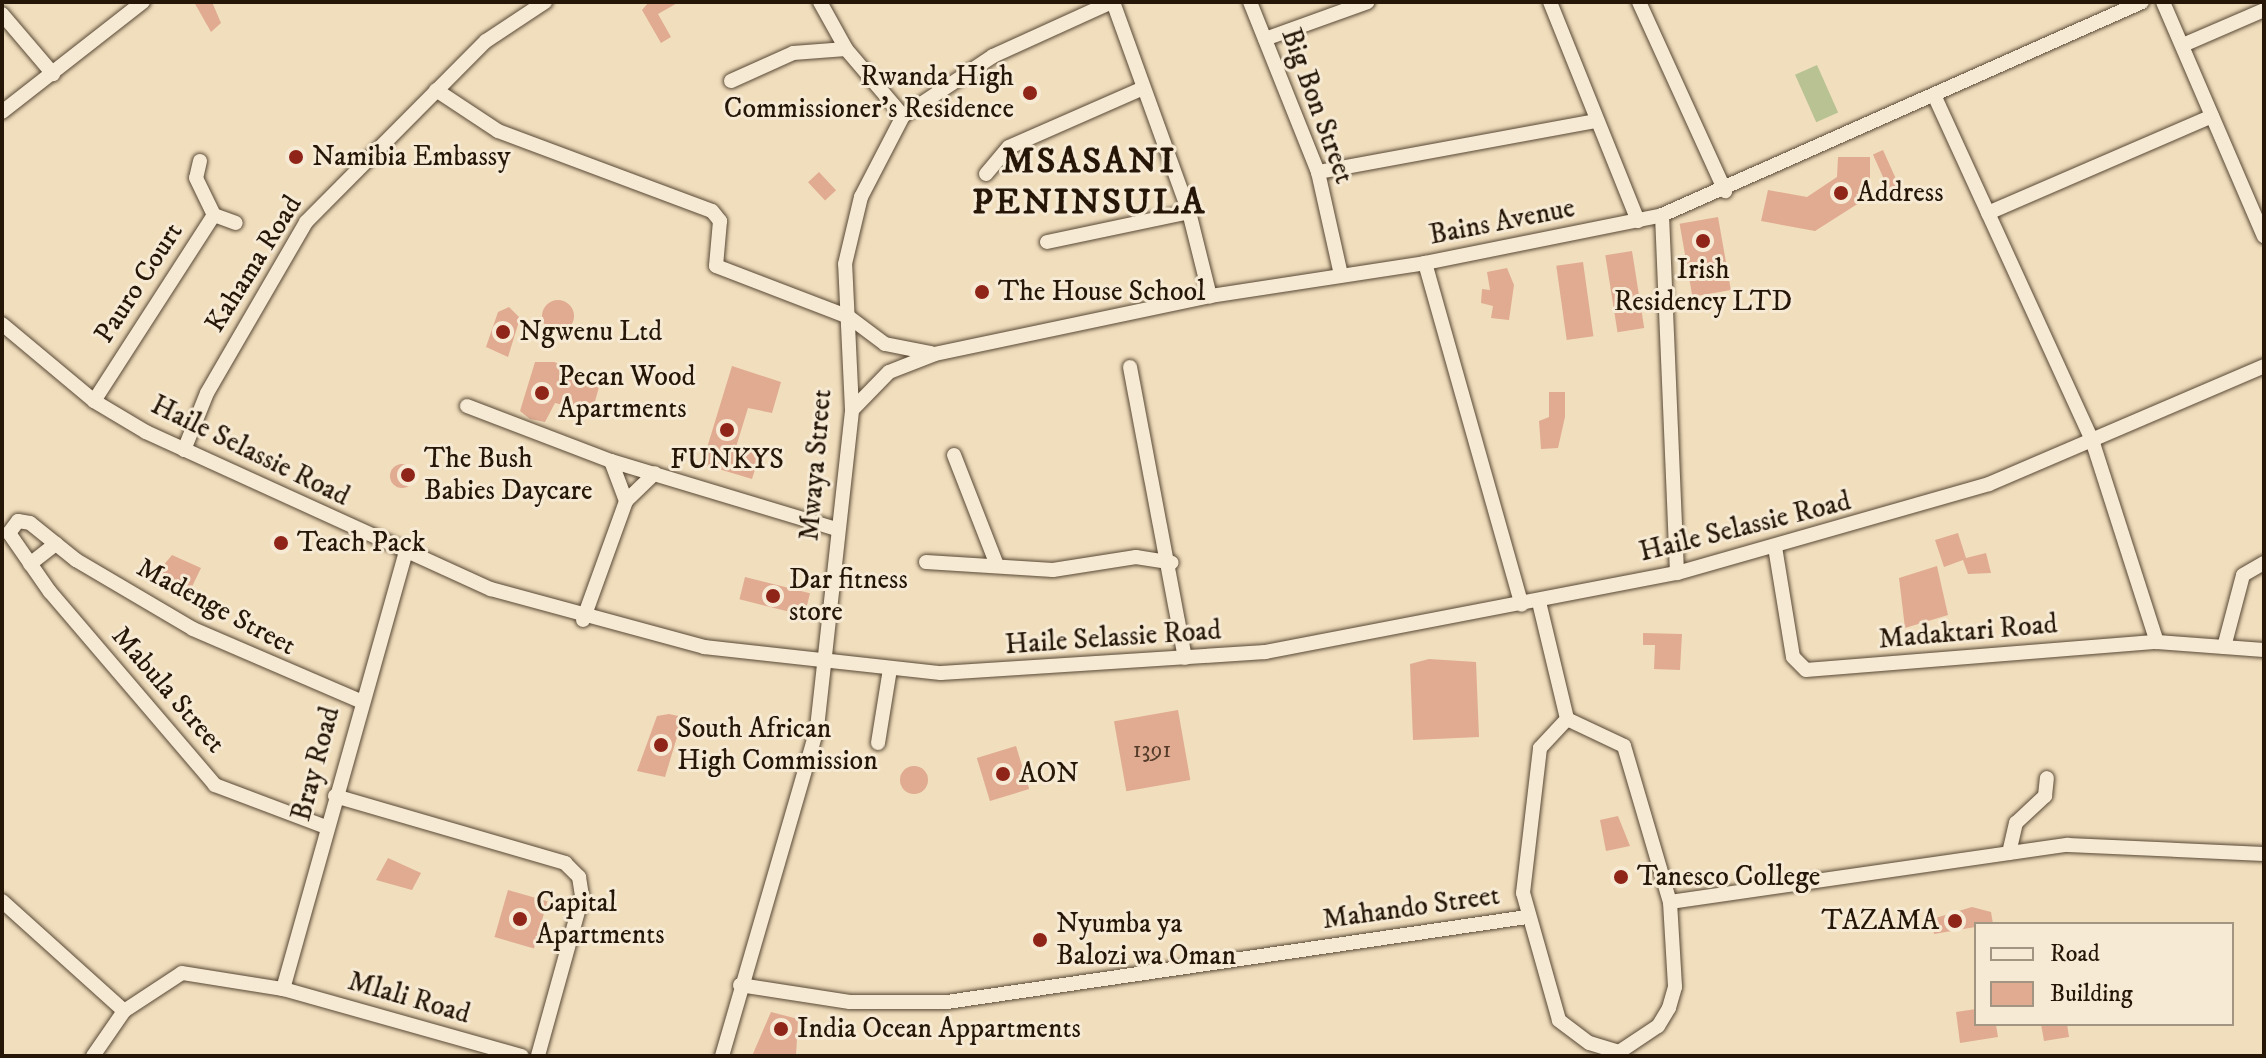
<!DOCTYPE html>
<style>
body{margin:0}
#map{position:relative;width:2266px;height:1058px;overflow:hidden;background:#f1debd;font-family:"IM FELL DW Pica",serif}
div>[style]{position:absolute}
.green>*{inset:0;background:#b8c293;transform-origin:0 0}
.building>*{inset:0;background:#e0ab91;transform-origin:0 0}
.round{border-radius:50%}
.roads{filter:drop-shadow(0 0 2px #584835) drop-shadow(0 0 2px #584835)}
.minor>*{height:14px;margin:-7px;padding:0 7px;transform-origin:7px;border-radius:7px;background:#f6ead4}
.dots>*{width:22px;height:22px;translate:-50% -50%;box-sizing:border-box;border:4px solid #f6ead4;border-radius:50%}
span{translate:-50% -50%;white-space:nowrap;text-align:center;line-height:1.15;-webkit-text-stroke:6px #f6ead4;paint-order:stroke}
.number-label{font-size:24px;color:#543b2a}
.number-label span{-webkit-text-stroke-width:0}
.poi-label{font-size:28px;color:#251608}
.right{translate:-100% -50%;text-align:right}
.left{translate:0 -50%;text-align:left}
.street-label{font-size:28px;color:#251608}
.district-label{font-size:36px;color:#251608;font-weight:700;letter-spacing:2px}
.frame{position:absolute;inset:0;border:4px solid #251608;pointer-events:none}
.legend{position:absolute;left:1974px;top:922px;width:260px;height:104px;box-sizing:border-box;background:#f6ead4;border:2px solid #a29582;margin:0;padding:10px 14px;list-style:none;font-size:24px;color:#251608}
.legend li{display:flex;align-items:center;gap:16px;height:40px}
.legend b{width:40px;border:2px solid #a29582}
</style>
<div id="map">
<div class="green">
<div style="left:1817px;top:65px;width:52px;height:24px;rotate:66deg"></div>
</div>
<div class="building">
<div style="clip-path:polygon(194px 2px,212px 2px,221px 23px,211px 32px)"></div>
<div style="clip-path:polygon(649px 2px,679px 2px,658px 14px,671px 37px,661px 43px,642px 10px)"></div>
<div style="left:1883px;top:150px;width:45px;height:11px;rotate:66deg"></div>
<div style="clip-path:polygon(1838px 157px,1870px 157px,1870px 196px,1815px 231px,1761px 221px,1768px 190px,1807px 197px,1837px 177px)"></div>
<div style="left:819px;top:172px;width:25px;height:15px;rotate:47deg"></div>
<div style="left:1718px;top:217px;width:74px;height:39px;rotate:80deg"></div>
<div style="left:1632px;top:251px;width:78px;height:27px;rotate:81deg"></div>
<div style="left:1583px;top:262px;width:75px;height:27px;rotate:82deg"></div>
<div style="clip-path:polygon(1507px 268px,1514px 285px,1509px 320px,1491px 318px,1493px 306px,1481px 303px,1482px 289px,1490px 290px,1487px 272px)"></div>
<div class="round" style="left:542px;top:300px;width:32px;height:32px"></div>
<div style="clip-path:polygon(509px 307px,520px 318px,508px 357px,486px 347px,498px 312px)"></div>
<div style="clip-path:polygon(535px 362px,554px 362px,562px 365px,560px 375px,599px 387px,592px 412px,555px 403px,545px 422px,530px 419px,520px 411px)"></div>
<div style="clip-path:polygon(732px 366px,781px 382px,772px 413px,748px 408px,736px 447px,760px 454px,752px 479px,702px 464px)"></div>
<div style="clip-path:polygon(1549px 392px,1565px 392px,1565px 417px,1558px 448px,1541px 449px,1539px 421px,1549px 417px)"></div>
<div class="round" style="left:390px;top:464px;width:24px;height:24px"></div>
<div style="clip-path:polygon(1958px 533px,1966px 558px,1986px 553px,1991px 573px,1968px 574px,1963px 560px,1944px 567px,1935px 540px)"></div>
<div style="clip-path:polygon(172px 555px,201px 568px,185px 601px,157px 573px)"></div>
<div style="clip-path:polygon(1937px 566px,1948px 615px,1905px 628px,1899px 578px)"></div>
<div style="left:745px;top:577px;width:67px;height:23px;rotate:14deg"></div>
<div style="clip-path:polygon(1643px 633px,1682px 634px,1680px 670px,1654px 669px,1655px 645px,1643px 645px)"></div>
<div style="clip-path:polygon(1429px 659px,1476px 662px,1479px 737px,1413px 740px,1410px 664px)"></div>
<div style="left:1178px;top:710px;width:71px;height:65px;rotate:80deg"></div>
<div style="clip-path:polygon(669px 714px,683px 717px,665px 777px,637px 771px,657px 716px)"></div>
<div style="left:1016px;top:746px;width:45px;height:41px;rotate:73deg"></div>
<div class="round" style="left:900px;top:766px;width:28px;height:28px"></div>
<div style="clip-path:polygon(1618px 816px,1630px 846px,1606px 851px,1600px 820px)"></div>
<div style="clip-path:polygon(388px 858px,421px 873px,412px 890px,376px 880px)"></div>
<div style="left:508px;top:890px;width:41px;height:49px;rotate:16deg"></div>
<div style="clip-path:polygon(1972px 907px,1991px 912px,1993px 924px,1934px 934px,1932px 919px)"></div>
<div style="clip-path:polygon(1976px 1009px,1976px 1024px,1996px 1025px,1998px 1037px,1960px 1043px,1956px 1012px)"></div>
<div style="clip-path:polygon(771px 1012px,798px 1019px,796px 1056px,752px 1056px)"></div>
<div style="clip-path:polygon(2041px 1024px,2067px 1024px,2069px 1037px,2044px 1041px)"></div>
</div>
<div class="roads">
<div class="minor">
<div style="left:820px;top:2px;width:54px;rotate:61deg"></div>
<div style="left:846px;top:49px;width:88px;rotate:49.6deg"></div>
<div style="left:1113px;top:2px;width:223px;rotate:70.1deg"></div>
<div style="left:1189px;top:212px;width:87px;rotate:76deg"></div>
<div style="left:1250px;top:2px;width:183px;rotate:68.2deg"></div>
<div style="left:1318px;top:172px;width:106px;rotate:77.4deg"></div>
<div style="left:1550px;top:2px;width:236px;rotate:68.1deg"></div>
<div style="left:1639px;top:2px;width:208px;rotate:65.5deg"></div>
<div style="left:2163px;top:2px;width:255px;rotate:66.7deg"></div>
<div style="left:2px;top:14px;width:79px;rotate:49.6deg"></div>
<div style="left:1265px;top:39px;width:109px;rotate:-19.8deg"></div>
<div style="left:2183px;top:45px;width:88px;rotate:-23.4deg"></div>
<div style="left:731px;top:81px;width:68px;rotate:-24.3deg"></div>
<div style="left:793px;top:53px;width:53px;rotate:-4.3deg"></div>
<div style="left:436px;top:90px;width:74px;rotate:33.5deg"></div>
<div style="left:498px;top:131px;width:228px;rotate:20.5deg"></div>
<div style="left:712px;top:211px;width:13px;rotate:51deg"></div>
<div style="left:720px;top:221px;width:45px;rotate:95.1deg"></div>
<div style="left:716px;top:266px;width:142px;rotate:21deg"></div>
<div style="left:849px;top:317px;width:45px;rotate:36.9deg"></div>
<div style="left:885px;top:344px;width:47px;rotate:11.1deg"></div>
<div style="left:1934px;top:95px;width:383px;rotate:65.4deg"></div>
<div style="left:2093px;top:443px;width:209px;rotate:72.2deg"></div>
<div style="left:2px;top:112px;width:179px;rotate:-38deg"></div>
<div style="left:200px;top:161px;width:17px;rotate:103deg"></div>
<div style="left:196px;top:178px;width:41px;rotate:64.1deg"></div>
<div style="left:1318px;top:172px;width:283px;rotate:-10.4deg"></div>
<div style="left:986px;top:174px;width:35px;rotate:-50deg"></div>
<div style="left:1009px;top:147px;width:144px;rotate:-23.7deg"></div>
<div style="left:1988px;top:213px;width:244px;rotate:-23.4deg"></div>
<div style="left:1662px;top:215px;width:358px;rotate:87.6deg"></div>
<div style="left:1047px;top:242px;width:145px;rotate:-11.9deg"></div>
<div style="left:1425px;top:263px;width:355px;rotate:74.2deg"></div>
<div style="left:2px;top:324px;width:120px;rotate:39.9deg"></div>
<div style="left:94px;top:401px;width:61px;rotate:30.8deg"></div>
<div style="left:146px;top:432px;width:379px;rotate:24.5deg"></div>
<div style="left:491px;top:589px;width:221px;rotate:15.2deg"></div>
<div style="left:704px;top:647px;width:238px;rotate:6.3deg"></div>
<div style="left:941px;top:673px;width:325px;rotate:-3.7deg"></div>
<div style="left:1265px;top:652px;width:420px;rotate:-10.9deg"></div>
<div style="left:1677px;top:573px;width:324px;rotate:-15.9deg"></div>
<div style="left:1989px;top:484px;width:299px;rotate:-23.2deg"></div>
<div style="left:1130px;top:367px;width:296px;rotate:79.3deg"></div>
<div style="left:94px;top:401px;width:221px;rotate:-57.2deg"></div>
<div style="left:214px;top:215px;width:23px;rotate:20deg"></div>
<div style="left:467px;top:406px;width:154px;rotate:20.9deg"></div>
<div style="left:611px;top:461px;width:235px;rotate:16.8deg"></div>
<div style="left:852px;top:410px;width:53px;rotate:-45.8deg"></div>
<div style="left:889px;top:372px;width:49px;rotate:-21.4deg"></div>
<div style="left:935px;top:354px;width:281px;rotate:-11.9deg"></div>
<div style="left:1210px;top:296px;width:218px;rotate:-8.7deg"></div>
<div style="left:1425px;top:263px;width:242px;rotate:-11.4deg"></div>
<div style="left:1662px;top:215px;width:525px;rotate:-23.93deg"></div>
<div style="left:184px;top:450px;width:61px;rotate:-68deg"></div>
<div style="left:207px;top:393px;width:198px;rotate:-59.9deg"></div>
<div style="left:306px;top:222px;width:255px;rotate:-45.2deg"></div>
<div style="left:486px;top:41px;width:71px;rotate:-33.5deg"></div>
<div style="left:954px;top:455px;width:116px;rotate:68.7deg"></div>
<div style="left:611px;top:461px;width:43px;rotate:69.4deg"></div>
<div style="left:1775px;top:547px;width:111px;rotate:80.7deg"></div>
<div style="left:1793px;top:657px;width:18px;rotate:45deg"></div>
<div style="left:1806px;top:670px;width:352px;rotate:-4.6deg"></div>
<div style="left:2157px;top:642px;width:107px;rotate:4.3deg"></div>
<div style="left:926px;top:562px;width:127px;rotate:3.6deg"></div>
<div style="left:1053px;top:570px;width:84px;rotate:-8.9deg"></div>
<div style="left:1136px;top:557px;width:36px;rotate:9deg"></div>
<div style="left:30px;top:564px;width:33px;rotate:-38deg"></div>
<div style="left:1539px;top:602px;width:120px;rotate:76.5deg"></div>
<div style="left:583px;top:620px;width:127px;rotate:-70.1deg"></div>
<div style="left:626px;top:501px;width:40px;rotate:-44deg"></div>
<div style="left:2224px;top:647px;width:74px;rotate:-75.2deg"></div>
<div style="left:2243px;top:575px;width:24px;rotate:-30deg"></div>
<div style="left:1567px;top:719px;width:63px;rotate:25.3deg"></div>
<div style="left:1624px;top:746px;width:163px;rotate:73.6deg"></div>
<div style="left:1670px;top:902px;width:85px;rotate:86.6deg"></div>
<div style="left:1675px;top:987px;width:22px;rotate:106deg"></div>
<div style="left:1669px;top:1008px;width:21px;rotate:121deg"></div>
<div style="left:1658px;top:1026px;width:47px;rotate:146.3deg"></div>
<div style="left:1619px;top:1052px;width:31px;rotate:-163deg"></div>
<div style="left:1589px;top:1043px;width:38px;rotate:-143deg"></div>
<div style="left:1559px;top:1020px;width:132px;rotate:-105.8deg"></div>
<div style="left:1523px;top:893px;width:146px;rotate:-83.3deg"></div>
<div style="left:1540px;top:748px;width:40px;rotate:-47deg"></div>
<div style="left:878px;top:743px;width:75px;rotate:-80.8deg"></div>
<div style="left:335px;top:796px;width:240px;rotate:16.2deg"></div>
<div style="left:565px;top:863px;width:20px;rotate:45deg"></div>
<div style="left:579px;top:877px;width:20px;rotate:81deg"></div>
<div style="left:582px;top:897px;width:165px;rotate:105.5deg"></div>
<div style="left:326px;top:827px;width:119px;rotate:-159.3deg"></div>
<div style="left:215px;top:785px;width:254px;rotate:-130.5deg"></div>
<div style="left:50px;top:592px;width:72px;rotate:-124.8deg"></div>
<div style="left:9px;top:533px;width:15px;rotate:-53deg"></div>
<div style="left:18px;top:521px;width:12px;rotate:9deg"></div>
<div style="left:30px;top:523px;width:59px;rotate:38.8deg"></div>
<div style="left:76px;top:560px;width:136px;rotate:30.5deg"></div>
<div style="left:193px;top:629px;width:182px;rotate:23.3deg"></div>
<div style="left:2009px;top:853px;width:31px;rotate:-77deg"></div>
<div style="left:2016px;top:823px;width:40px;rotate:-43deg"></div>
<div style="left:2045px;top:796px;width:18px;rotate:-84deg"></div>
<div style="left:2px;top:901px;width:164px;rotate:42deg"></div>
<div style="left:1670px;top:902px;width:402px;rotate:-8.2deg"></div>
<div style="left:2068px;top:845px;width:196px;rotate:2.6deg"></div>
<div style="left:740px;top:985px;width:111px;rotate:8.8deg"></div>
<div style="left:850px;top:1002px;width:97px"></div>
<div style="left:947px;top:1002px;width:586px;rotate:-8.34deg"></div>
<div style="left:283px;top:989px;width:452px;rotate:-74.3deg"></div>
<div style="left:93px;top:1056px;width:55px;rotate:-55.4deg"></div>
<div style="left:124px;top:1011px;width:69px;rotate:-33.2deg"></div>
<div style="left:182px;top:973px;width:102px;rotate:9deg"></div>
<div style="left:283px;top:989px;width:248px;rotate:15.7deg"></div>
<div style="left:722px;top:1056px;width:341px;rotate:-73.8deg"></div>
<div style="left:817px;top:728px;width:320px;rotate:-83.7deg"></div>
<div style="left:852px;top:410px;width:146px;rotate:-92.7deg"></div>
<div style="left:845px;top:264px;width:69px;rotate:-76.6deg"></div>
<div style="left:861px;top:197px;width:91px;rotate:-62.6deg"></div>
<div style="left:903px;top:116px;width:108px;rotate:-33.7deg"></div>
<div style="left:993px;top:56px;width:131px;rotate:-24.4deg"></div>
</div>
</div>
<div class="dots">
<div style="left:1030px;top:93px;background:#8f2418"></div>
<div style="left:296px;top:157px;background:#8f2418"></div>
<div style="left:1841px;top:193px;background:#8f2418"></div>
<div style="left:1703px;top:241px;background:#8f2418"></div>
<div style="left:982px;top:292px;background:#8f2418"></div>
<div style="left:503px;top:332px;background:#8f2418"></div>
<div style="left:542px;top:393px;background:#8f2418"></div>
<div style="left:727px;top:430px;background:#8f2418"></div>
<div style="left:408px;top:475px;background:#8f2418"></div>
<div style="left:281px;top:543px;background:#8f2418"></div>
<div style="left:773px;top:596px;background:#8f2418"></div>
<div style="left:661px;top:745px;background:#8f2418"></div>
<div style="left:1003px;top:774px;background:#8f2418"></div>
<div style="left:1621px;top:877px;background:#8f2418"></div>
<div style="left:520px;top:919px;background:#8f2418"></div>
<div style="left:1955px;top:921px;background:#8f2418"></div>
<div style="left:1040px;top:940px;background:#8f2418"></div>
<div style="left:781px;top:1029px;background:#8f2418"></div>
</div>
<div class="number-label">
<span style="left:1152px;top:751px">1391</span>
</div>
<div class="poi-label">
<span class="right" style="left:1014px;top:93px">Rwanda High<br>Commissioner's Residence</span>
<span class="left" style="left:312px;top:157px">Namibia Embassy</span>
<span class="left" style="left:1857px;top:193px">Address</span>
<span style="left:1703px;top:286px">Irish<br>Residency LTD</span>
<span class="left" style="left:998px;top:292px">The House School</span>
<span class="left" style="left:519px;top:332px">Ngwenu Ltd</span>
<span class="left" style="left:558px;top:393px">Pecan Wood<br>Apartments</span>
<span class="left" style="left:424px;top:475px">The Bush<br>Babies Daycare</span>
<span style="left:727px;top:460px">FUNKYS</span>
<span class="left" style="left:297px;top:543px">Teach Pack</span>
<span class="left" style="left:789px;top:596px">Dar fitness<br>store</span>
<span class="left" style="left:677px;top:745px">South African<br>High Commission</span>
<span class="left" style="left:1019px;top:774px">AON</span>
<span class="left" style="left:1637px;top:877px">Tanesco College</span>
<span class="left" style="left:536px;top:919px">Capital<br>Apartments</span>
<span class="right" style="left:1939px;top:921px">TAZAMA</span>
<span class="left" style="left:1056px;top:940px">Nyumba ya<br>Balozi wa Oman</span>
<span class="left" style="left:797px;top:1029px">India Ocean Appartments</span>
</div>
<div class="street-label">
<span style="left:1317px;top:106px;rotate:70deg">Big Bon Street</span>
<span style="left:1502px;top:222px;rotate:-11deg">Bains Avenue</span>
<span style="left:254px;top:264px;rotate:-58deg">Kahama Road</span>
<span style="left:139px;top:283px;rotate:-57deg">Pauro Court</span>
<span style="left:250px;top:451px;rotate:26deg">Haile Selassie Road</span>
<span style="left:816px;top:465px;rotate:-85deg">Mwaya Street</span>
<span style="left:1745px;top:527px;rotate:-14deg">Haile Selassie Road</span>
<span style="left:216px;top:607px;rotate:28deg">Madenge Street</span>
<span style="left:1968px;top:632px;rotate:-5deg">Madaktari Road</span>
<span style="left:1113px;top:638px;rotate:-4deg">Haile Selassie Road</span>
<span style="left:168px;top:690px;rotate:49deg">Mabula Street</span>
<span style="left:316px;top:764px;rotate:-75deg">Bray Road</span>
<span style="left:1411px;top:908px;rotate:-8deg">Mahando Street</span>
<span style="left:409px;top:998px;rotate:16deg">Mlali Road</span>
</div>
<div class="district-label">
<span style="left:1089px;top:182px">MSASANI<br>PENINSULA</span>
</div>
<div class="frame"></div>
<ul class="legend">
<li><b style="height:10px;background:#f6ead4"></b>Road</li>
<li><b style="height:22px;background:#e0ab91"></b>Building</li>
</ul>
</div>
